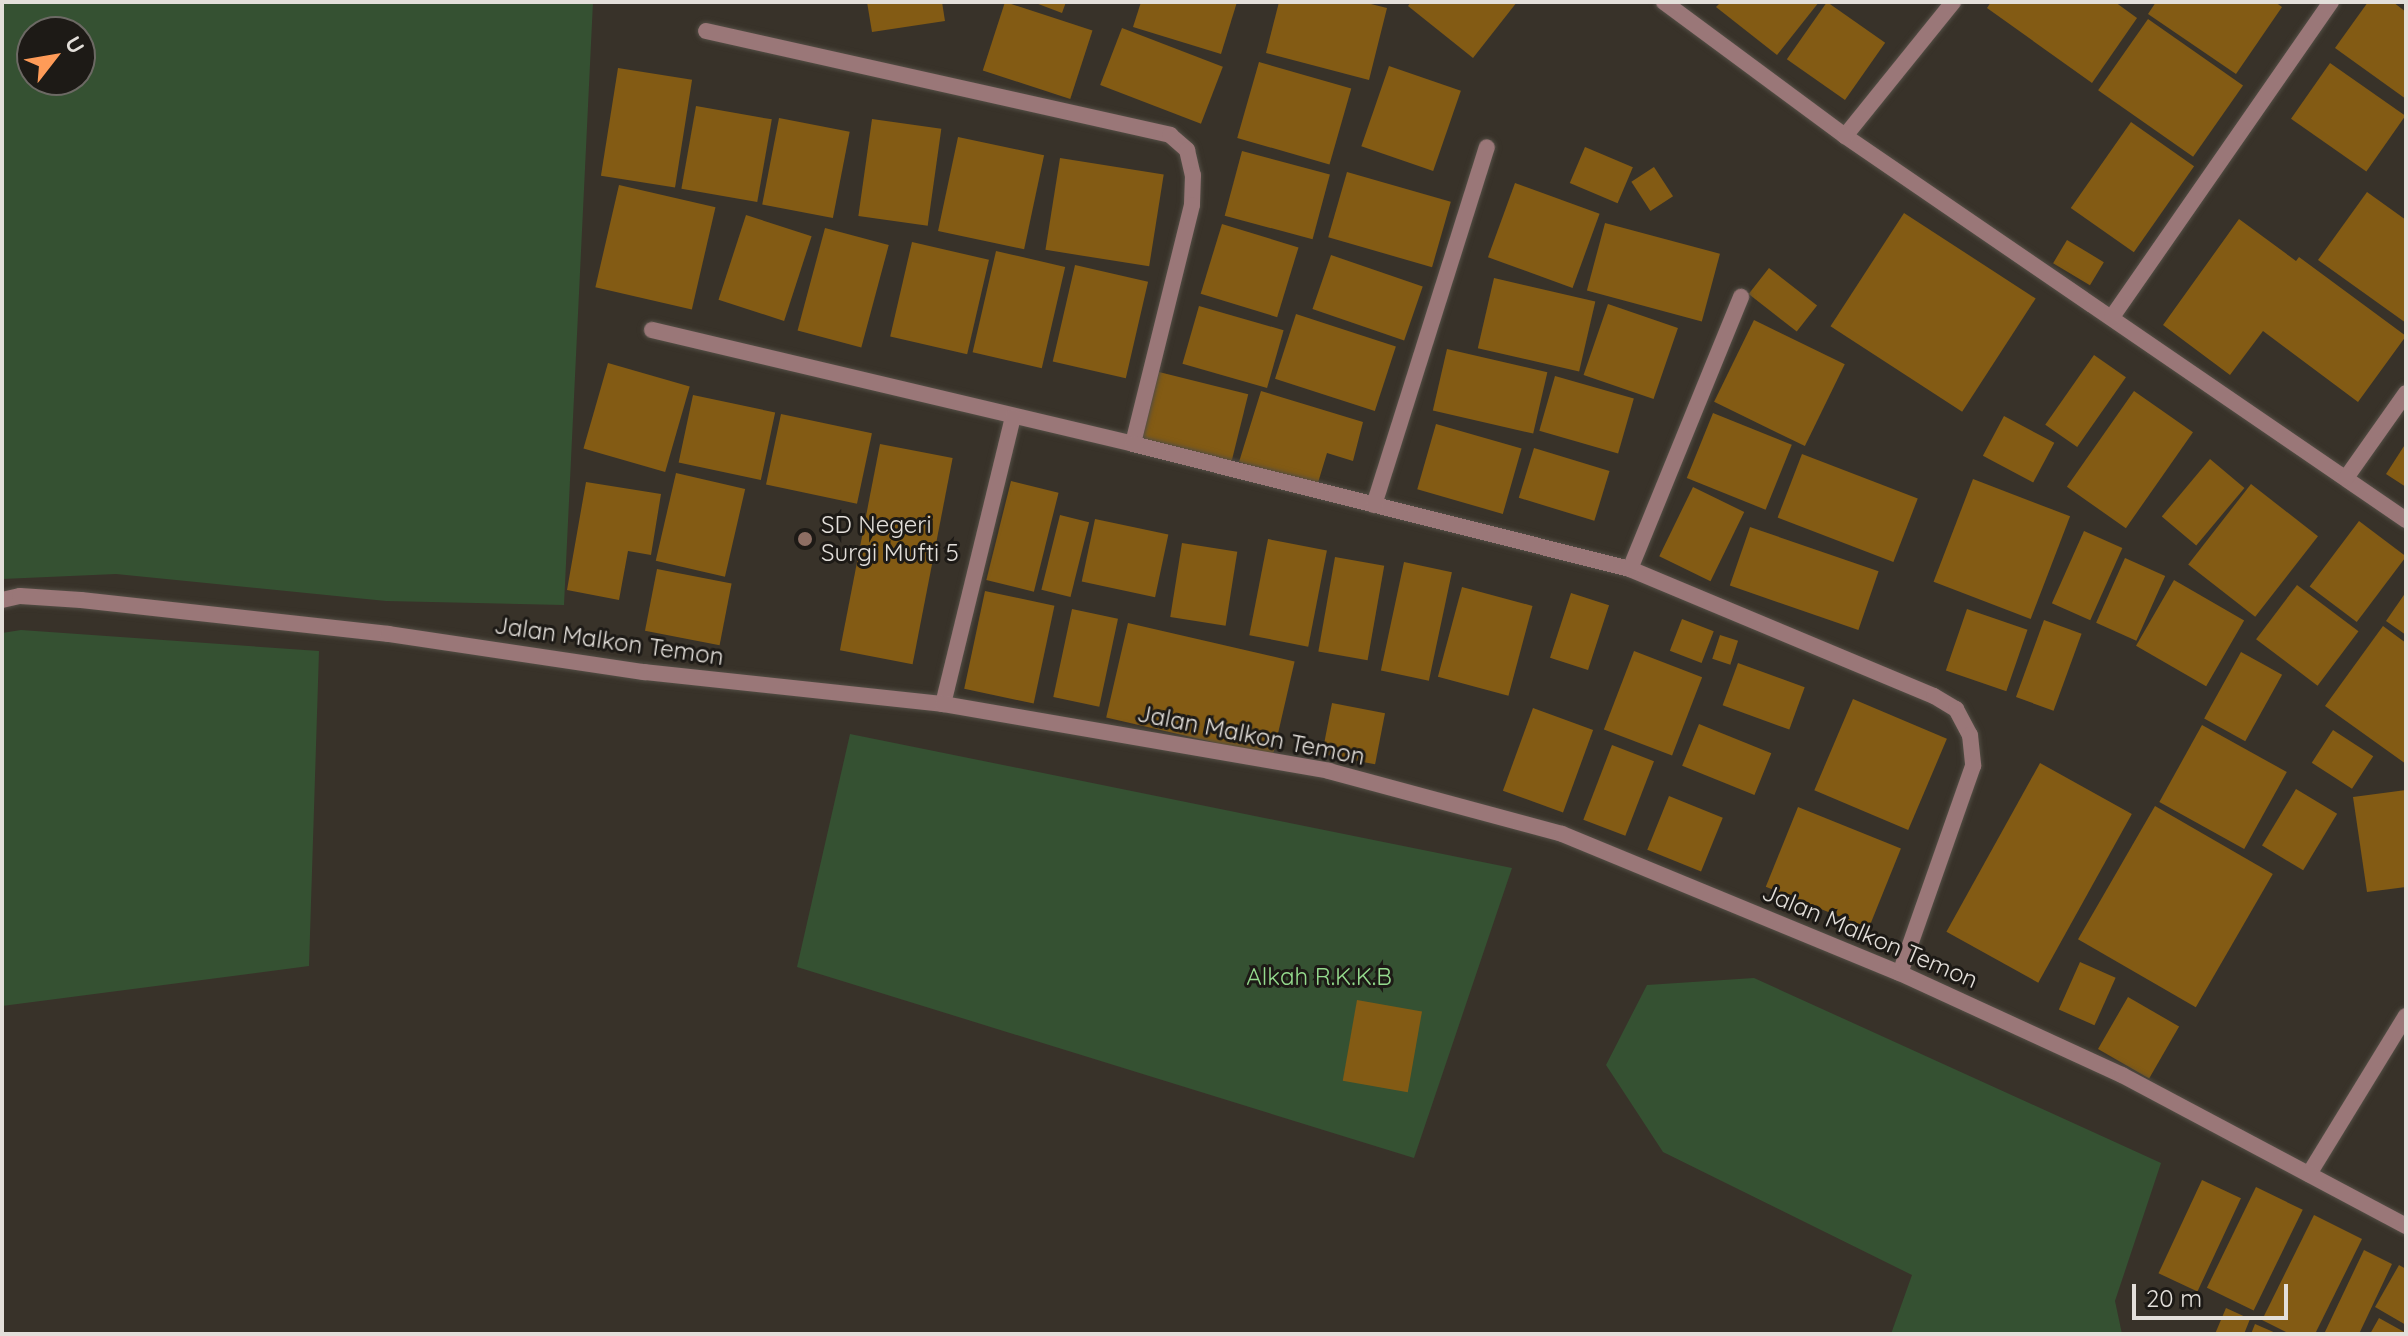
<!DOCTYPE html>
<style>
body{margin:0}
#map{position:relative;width:2408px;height:1336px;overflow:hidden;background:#383229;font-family:Quicksand,sans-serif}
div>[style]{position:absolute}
.green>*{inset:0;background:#355132}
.building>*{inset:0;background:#835b14;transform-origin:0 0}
.roads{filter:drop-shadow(0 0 2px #534e45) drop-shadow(0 0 2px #534e45)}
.minor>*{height:16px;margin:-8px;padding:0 8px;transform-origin:8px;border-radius:8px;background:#9a7778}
.tertiary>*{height:16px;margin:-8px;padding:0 8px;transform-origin:8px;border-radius:8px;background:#9a7778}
.dots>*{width:22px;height:22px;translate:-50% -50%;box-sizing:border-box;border:4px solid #1d1a16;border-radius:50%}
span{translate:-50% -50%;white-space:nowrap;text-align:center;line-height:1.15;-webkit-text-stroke:6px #1d1a16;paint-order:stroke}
.poi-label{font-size:24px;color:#e3dfda}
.left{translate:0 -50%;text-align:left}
.street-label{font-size:24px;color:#e3dfda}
.park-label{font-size:24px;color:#94da8d}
.frame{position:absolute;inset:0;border:4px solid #e3dfda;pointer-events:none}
.north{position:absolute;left:16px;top:16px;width:80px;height:80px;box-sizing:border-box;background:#1d1a16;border:2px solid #6c6964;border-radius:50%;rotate:59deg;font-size:22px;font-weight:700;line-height:32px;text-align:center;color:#e3dfda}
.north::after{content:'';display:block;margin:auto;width:28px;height:36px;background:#fe9b58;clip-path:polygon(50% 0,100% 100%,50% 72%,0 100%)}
.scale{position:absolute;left:2132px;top:1284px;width:156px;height:36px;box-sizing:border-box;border:4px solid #e3dfda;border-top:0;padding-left:10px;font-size:24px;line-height:28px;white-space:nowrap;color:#e3dfda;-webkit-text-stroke:6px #1d1a16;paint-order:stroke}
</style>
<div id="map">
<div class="green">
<div style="clip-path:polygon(evenodd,2px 2px,593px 2px,564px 605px,386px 601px,116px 574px,2px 579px,2px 2px,32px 32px,80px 32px,80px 80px,32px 80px,32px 32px)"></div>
<div style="clip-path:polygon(21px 630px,319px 651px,309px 966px,2px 1006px,2px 633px)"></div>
<div style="clip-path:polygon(850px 734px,1512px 868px,1414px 1158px,797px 967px)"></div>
<div style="clip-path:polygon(1754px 978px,2161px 1163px,2115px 1301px,2122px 1334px,1891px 1334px,1912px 1275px,1663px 1152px,1606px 1065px,1647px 985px)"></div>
</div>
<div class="building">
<div style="clip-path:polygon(867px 2px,942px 2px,945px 21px,872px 32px)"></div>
<div style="left:1005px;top:2px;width:92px;height:72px;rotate:18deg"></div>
<div style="clip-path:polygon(1033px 2px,1066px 2px,1062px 13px)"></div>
<div style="clip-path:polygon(1141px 2px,1237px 2px,1221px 54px,1133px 27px)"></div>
<div style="clip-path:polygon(1279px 2px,1363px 2px,1387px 8px,1369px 80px,1266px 53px)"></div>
<div style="clip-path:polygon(1411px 2px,1517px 2px,1473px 58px,1408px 6px)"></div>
<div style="clip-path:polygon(1721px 2px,1819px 2px,1777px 55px,1716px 7px)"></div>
<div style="left:1827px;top:2px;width:71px;height:70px;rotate:35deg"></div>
<div style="clip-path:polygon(1991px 2px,2115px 2px,2137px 18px,2092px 83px,1987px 8px)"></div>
<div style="clip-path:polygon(2156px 2px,2275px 2px,2282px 7px,2236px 74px,2148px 14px)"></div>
<div style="clip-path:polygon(2368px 2px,2393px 2px,2406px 12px,2406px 99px,2335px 48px)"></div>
<div style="left:2148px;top:19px;width:116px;height:87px;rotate:35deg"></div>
<div style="left:1122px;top:28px;width:108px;height:61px;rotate:21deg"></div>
<div style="left:1259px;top:62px;width:96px;height:79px;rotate:16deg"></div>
<div style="left:2330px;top:63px;width:92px;height:68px;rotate:35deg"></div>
<div style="left:1389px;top:66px;width:76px;height:85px;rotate:19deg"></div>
<div style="left:618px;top:68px;width:75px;height:109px;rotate:9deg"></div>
<div style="left:696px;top:106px;width:77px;height:84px;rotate:10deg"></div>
<div style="left:779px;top:118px;width:72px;height:88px;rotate:11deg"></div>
<div style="left:872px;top:119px;width:70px;height:98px;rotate:8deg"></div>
<div style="left:2131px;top:122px;width:77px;height:105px;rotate:35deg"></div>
<div style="left:958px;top:137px;width:88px;height:96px;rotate:12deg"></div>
<div style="left:1585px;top:147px;width:52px;height:39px;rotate:23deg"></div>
<div style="left:1242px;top:151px;width:91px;height:67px;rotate:15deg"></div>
<div style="left:1060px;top:158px;width:105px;height:93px;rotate:9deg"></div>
<div style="left:1654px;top:167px;width:35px;height:27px;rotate:57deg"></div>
<div style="left:1347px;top:172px;width:108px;height:68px;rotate:16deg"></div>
<div style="left:1515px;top:183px;width:90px;height:79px;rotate:20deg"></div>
<div style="left:619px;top:185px;width:99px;height:105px;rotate:13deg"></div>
<div style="clip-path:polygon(2367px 192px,2406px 220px,2406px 323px,2318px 260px)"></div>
<div style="left:1904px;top:213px;width:157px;height:135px;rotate:33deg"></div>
<div style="left:746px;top:215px;width:69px;height:89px;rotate:18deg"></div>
<div style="clip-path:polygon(2239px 219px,2296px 261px,2299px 257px,2406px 336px,2358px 402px,2263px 331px,2230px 375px,2163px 325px)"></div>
<div style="left:1605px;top:223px;width:119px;height:70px;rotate:15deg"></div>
<div style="left:1222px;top:224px;width:80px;height:73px;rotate:17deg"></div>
<div style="left:825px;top:228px;width:66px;height:106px;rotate:15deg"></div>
<div style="left:2067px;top:240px;width:43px;height:27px;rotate:31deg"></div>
<div style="left:912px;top:242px;width:79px;height:97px;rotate:13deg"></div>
<div style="left:996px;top:251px;width:71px;height:104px;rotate:13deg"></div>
<div style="left:1331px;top:255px;width:97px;height:57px;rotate:19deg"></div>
<div style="left:1075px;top:265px;width:75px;height:99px;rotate:13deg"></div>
<div style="left:1769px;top:268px;width:61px;height:33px;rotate:38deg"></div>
<div style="left:1494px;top:278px;width:104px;height:72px;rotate:13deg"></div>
<div style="left:1608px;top:304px;width:74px;height:75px;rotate:19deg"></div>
<div style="left:1199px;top:306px;width:88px;height:60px;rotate:16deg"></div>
<div style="left:1296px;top:314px;width:105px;height:68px;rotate:18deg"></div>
<div style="left:1754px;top:320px;width:101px;height:91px;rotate:26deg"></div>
<div style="left:1447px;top:349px;width:103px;height:63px;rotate:13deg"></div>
<div style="left:2094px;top:355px;width:39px;height:85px;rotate:35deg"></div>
<div style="left:608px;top:363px;width:85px;height:89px;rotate:16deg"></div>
<div style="left:1159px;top:372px;width:92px;height:70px;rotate:14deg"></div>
<div style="left:1555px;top:376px;width:82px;height:57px;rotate:16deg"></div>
<div style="clip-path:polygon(1261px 391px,1363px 422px,1353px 461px,1327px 453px,1317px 486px,1239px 462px)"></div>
<div style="left:2134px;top:391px;width:72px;height:117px;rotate:35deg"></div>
<div style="left:693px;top:395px;width:84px;height:69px;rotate:12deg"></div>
<div style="left:1713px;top:413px;width:85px;height:70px;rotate:22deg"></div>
<div style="left:781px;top:414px;width:93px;height:72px;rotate:12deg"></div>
<div style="left:2004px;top:416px;width:57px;height:45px;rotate:28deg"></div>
<div style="left:1436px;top:424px;width:89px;height:68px;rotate:16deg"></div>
<div style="clip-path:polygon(2406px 443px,2406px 487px,2386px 474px)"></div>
<div style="left:880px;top:444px;width:74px;height:210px;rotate:11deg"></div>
<div style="left:1534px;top:448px;width:79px;height:52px;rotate:17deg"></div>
<div style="left:1802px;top:454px;width:124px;height:68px;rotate:21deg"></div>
<div style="left:2210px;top:459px;width:45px;height:75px;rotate:40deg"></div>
<div style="left:676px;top:473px;width:71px;height:90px;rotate:13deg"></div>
<div style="left:1973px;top:479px;width:104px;height:110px;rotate:21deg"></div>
<div style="left:1011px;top:481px;width:49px;height:102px;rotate:14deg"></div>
<div style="clip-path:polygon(586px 482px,661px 494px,651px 555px,628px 551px,619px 600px,567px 590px)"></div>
<div style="left:2251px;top:484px;width:85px;height:102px;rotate:38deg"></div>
<div style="left:1693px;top:487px;width:57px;height:77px;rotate:26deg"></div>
<div style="left:1060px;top:515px;width:30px;height:77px;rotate:14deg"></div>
<div style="left:1095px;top:519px;width:75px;height:64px;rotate:12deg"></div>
<div style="left:2359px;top:521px;width:59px;height:82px;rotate:37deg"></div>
<div style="left:1750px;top:527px;width:136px;height:62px;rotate:19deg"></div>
<div style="left:2084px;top:531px;width:42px;height:79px;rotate:24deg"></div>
<div style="left:1268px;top:539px;width:60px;height:98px;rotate:11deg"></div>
<div style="left:1182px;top:543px;width:56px;height:75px;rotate:9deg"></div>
<div style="left:1335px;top:557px;width:50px;height:96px;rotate:10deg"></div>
<div style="left:2125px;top:558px;width:44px;height:71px;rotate:24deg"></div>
<div style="left:1404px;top:562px;width:49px;height:111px;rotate:12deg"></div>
<div style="left:657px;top:569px;width:76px;height:63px;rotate:11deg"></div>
<div style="left:2174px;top:580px;width:81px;height:76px;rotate:30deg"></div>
<div style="left:2297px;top:585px;width:77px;height:68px;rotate:37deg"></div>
<div style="left:1462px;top:587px;width:73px;height:93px;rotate:15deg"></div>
<div style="left:985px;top:591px;width:71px;height:100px;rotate:12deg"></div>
<div style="clip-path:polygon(2406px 592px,2406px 635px,2386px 621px)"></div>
<div style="left:1571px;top:593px;width:40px;height:68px;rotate:18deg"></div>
<div style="left:1072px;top:609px;width:47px;height:90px;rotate:12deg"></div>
<div style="left:1967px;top:609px;width:64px;height:65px;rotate:19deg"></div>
<div style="left:1682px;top:619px;width:34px;height:34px;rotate:21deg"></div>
<div style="left:2044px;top:620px;width:40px;height:82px;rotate:20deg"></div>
<div style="left:1128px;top:623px;width:171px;height:97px;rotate:13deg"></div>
<div style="clip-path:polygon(2383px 626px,2406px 643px,2406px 764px,2325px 706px)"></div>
<div style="left:1720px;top:635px;width:19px;height:25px;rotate:18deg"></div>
<div style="left:1634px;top:651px;width:73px;height:84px;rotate:21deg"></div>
<div style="left:2241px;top:652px;width:47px;height:76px;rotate:29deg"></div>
<div style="left:1738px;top:663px;width:71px;height:45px;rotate:20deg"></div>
<div style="left:1853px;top:699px;width:102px;height:99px;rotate:23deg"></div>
<div style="left:1332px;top:703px;width:54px;height:52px;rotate:11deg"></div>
<div style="left:1533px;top:708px;width:64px;height:88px;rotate:20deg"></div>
<div style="left:1699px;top:724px;width:78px;height:45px;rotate:22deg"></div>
<div style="left:2202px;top:725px;width:97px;height:88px;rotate:29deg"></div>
<div style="left:2333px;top:730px;width:48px;height:39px;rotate:33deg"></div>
<div style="left:1612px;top:745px;width:45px;height:80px;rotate:21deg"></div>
<div style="left:2040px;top:763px;width:105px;height:193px;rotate:29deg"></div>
<div style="left:2296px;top:789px;width:48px;height:66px;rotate:31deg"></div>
<div style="clip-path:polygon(2406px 790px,2406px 887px,2367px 892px,2353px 797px)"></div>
<div style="left:1669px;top:796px;width:58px;height:58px;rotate:22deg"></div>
<div style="left:2155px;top:806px;width:136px;height:154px;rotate:30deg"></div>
<div style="left:1798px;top:807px;width:111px;height:86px;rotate:22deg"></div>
<div style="left:2080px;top:962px;width:39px;height:52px;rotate:24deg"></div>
<div style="left:2128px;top:997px;width:59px;height:60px;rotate:30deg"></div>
<div style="left:1357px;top:1000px;width:66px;height:82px;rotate:10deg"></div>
<div style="left:2202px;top:1180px;width:43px;height:103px;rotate:25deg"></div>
<div style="left:2256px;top:1187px;width:52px;height:112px;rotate:26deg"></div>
<div style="clip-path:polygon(2314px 1215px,2362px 1239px,2315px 1334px,2290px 1334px,2262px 1320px)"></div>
<div style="clip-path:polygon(2364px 1250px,2392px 1264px,2359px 1334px,2324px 1334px)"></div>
<div style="clip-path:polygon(2399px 1265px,2406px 1269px,2406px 1325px,2375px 1307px)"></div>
<div style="clip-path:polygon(2226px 1308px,2250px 1319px,2244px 1334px,2215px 1334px)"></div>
<div style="clip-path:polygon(2379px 1318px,2406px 1333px,2406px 1334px,2370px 1334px)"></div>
<div style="clip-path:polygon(2255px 1324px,2278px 1334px,2251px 1334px)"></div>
</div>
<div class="roads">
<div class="minor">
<div style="left:1664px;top:2px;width:225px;rotate:36.5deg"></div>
<div style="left:1845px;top:136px;width:680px;rotate:34.39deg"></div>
<div style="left:706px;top:31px;width:476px;rotate:12.6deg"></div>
<div style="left:1170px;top:135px;width:23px;rotate:41deg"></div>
<div style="left:1187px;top:150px;width:26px;rotate:77deg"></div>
<div style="left:1193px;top:175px;width:30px;rotate:92deg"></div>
<div style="left:1192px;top:205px;width:246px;rotate:103.9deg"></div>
<div style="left:1845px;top:136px;width:172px;rotate:-51.1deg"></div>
<div style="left:2112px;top:317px;width:384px;rotate:-55.2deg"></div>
<div style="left:652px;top:330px;width:494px;rotate:13.3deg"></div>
<div style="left:1133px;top:444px;width:512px;rotate:14.12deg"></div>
<div style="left:1630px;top:569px;width:329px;rotate:22.7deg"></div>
<div style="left:1934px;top:696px;width:26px;rotate:31deg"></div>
<div style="left:1956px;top:709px;width:30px;rotate:62deg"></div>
<div style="left:1970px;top:735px;width:31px;rotate:84deg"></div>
<div style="left:1973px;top:766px;width:219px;rotate:109.4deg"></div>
<div style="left:2346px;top:478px;width:104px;rotate:-54.8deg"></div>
<div style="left:1374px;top:505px;width:375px;rotate:-72.5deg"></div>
<div style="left:1630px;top:569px;width:294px;rotate:-67.8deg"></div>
<div style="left:943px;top:704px;width:295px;rotate:-76.3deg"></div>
<div style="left:2309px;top:1174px;width:185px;rotate:-58.5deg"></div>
</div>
<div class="tertiary">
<div style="left:2px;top:600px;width:18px;rotate:-13deg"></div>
<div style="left:20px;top:596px;width:61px;rotate:3.8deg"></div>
<div style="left:81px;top:600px;width:310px;rotate:6.3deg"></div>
<div style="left:389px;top:634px;width:258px;rotate:8.5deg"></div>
<div style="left:644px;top:672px;width:301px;rotate:6.1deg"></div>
<div style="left:943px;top:704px;width:392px;rotate:9.8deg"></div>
<div style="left:1329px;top:771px;width:241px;rotate:15.1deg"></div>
<div style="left:1562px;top:834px;width:365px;rotate:22.4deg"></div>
<div style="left:1900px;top:973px;width:244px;rotate:24.7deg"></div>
<div style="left:2122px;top:1075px;width:322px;rotate:28deg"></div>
</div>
</div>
<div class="dots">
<div style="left:805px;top:539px;background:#8d6e63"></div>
</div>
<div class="poi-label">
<span class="left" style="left:821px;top:539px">SD Negeri<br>Surgi Mufti 5</span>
</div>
<div class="street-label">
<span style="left:609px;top:641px;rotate:8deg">Jalan Malkon Temon</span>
<span style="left:1251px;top:735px;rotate:11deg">Jalan Malkon Temon</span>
<span style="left:1870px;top:936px;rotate:23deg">Jalan Malkon Temon</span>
</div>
<div class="park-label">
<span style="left:1319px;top:977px">Alkah R.K.K.B</span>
</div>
<div class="frame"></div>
<div class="north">U</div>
<div class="scale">20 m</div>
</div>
